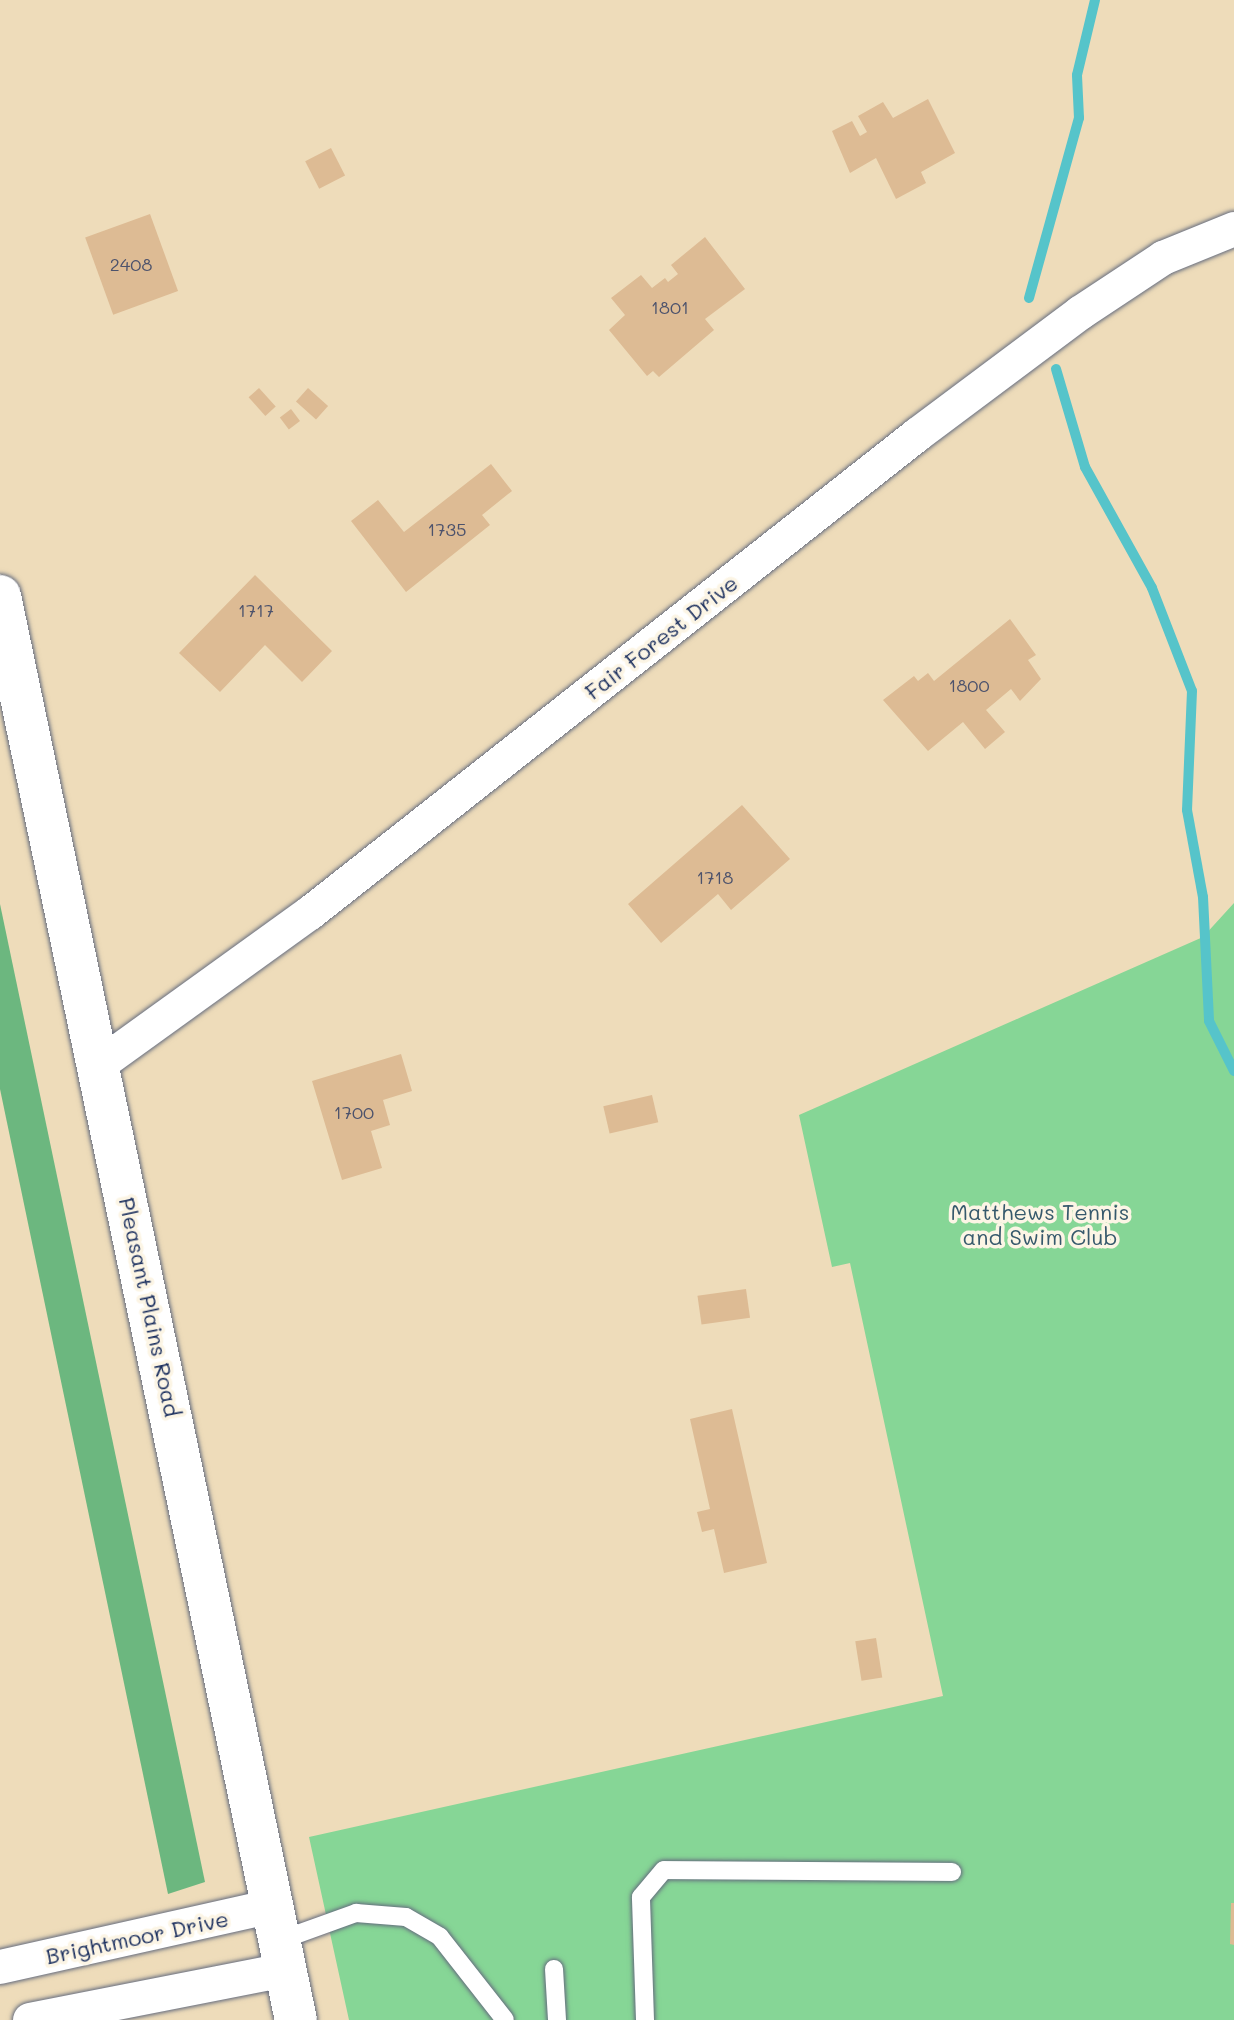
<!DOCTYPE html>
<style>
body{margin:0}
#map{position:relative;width:1234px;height:2020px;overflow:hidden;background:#eedcba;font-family:Mali,sans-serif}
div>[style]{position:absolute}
.green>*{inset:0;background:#86d696}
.forest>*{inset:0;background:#6cb77f}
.stream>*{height:10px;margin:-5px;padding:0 5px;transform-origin:5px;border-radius:5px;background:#56c4ca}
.building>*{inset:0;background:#ddbb94;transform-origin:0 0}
.roads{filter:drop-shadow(0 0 2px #656c7e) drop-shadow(0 0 2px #656c7e)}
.service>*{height:18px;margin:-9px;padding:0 9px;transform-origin:9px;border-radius:9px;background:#fff}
.minor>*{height:34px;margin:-17px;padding:0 17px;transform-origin:17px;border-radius:17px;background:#fff}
.tertiary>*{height:42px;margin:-21px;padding:0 21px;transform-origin:21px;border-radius:21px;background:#fff}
span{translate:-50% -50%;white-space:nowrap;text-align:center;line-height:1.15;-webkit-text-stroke:7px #fcf5e5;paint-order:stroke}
.number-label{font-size:18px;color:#4c526c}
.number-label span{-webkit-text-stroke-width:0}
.street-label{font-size:22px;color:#1b2f5e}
.park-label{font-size:22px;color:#36596c}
</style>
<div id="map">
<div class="green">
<div style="clip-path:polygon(1234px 903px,1234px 2020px,349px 2020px,309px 1837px,943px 1696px,850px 1263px,832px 1267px,799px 1115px,1203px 937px)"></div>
</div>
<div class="forest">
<div style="clip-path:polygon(0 904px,205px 1882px,168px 1894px,0 1089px)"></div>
</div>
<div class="stream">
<div style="left:1029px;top:298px;width:187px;rotate:-74.5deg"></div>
<div style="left:1079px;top:118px;width:43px;rotate:-92.7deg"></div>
<div style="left:1077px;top:75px;width:77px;rotate:-76.5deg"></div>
<div style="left:1056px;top:369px;width:102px;rotate:73.5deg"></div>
<div style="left:1085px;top:467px;width:138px;rotate:61deg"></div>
<div style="left:1152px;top:588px;width:110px;rotate:68.8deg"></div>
<div style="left:1192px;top:691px;width:119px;rotate:92.4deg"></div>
<div style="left:1187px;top:810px;width:88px;rotate:79.6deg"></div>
<div style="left:1203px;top:897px;width:124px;rotate:87.2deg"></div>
<div style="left:1209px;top:1021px;width:56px;rotate:63.4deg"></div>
</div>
<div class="building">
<div style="clip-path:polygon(928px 99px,955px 153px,921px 172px,926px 183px,896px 199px,876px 158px,850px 173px,832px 131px,852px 121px,860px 136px,867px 132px,858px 116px,883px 102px,893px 118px)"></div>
<div style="left:331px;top:148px;width:31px;height:29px;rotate:63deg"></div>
<div style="left:150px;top:214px;width:82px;height:69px;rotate:70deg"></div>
<div style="clip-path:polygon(705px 237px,745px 289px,705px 319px,714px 330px,659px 377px,653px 371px,647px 376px,609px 330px,625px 315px,611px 298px,641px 275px,652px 288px,665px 278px,668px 282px,678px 274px,671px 265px)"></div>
<div style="left:259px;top:388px;width:25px;height:14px;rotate:48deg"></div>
<div style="left:308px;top:388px;width:27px;height:18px;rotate:42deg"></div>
<div style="left:291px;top:409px;width:15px;height:14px;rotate:53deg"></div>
<div style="clip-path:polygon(491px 464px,512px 491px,482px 515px,490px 525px,406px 592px,351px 521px,378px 500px,404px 532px)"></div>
<div style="clip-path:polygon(255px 575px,332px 651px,302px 682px,265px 645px,220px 692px,179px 653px)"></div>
<div style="clip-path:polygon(1010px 619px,1036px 655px,1028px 660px,1041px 679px,1020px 701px,1011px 689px,986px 710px,1005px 732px,985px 749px,963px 722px,928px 751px,883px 700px,914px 676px,918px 681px,928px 673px,934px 681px)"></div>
<div style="clip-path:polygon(742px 805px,790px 859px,731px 910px,718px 894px,661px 943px,628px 904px)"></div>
<div style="clip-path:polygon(401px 1054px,412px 1091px,383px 1100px,390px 1125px,371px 1131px,382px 1168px,342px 1180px,312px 1081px)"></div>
<div style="left:652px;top:1095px;width:28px;height:50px;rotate:77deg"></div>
<div style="left:746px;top:1289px;width:29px;height:49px;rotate:82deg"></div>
<div style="clip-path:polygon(732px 1409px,767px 1563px,724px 1573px,714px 1529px,702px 1532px,697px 1512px,710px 1509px,690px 1419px)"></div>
<div style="left:876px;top:1638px;width:40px;height:21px;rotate:81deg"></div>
<div style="clip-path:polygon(1231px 1903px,1234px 1903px,1234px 1945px,1230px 1944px)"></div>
</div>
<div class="roads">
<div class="service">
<div style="left:281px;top:1940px;width:80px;rotate:-19.8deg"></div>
<div style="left:356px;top:1913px;width:50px;rotate:4.6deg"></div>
<div style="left:406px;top:1917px;width:39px;rotate:30deg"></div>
<div style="left:440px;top:1937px;width:105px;rotate:51.9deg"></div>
<div style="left:554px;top:1969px;width:51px;rotate:86.6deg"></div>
<div style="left:645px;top:2020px;width:123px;rotate:-91.9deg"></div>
<div style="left:641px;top:1897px;width:35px;rotate:-50deg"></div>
<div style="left:664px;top:1870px;width:288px;rotate:0.4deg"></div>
</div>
<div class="minor">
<div style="left:99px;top:1065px;width:260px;rotate:-35.8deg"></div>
<div style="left:310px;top:913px;width:773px;rotate:-38.22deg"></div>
<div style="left:917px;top:435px;width:204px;rotate:-36.8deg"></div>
<div style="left:1080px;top:313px;width:100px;rotate:-33.5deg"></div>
<div style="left:1163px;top:258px;width:77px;rotate:-22.2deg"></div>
<div style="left:0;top:1967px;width:281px;rotate:-12.6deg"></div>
<div style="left:30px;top:2020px;width:261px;rotate:-11.1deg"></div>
</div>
<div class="tertiary">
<div style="left:0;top:596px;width:1454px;rotate:78.26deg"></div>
</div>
</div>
<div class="number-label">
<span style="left:131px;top:264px">2408</span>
<span style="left:670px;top:307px">1801</span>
<span style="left:447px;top:529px">1735</span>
<span style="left:256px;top:610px">1717</span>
<span style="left:969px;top:685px">1800</span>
<span style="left:715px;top:877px">1718</span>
<span style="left:354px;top:1112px">1700</span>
</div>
<div class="street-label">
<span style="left:661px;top:637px;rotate:-38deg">Fair Forest Drive</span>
<span style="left:150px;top:1307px;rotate:78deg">Pleasant Plains Road</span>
<span style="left:137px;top:1937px;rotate:-12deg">Brightmoor Drive</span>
</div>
<div class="park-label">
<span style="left:1040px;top:1224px">Matthews Tennis<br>and Swim Club</span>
</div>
</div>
